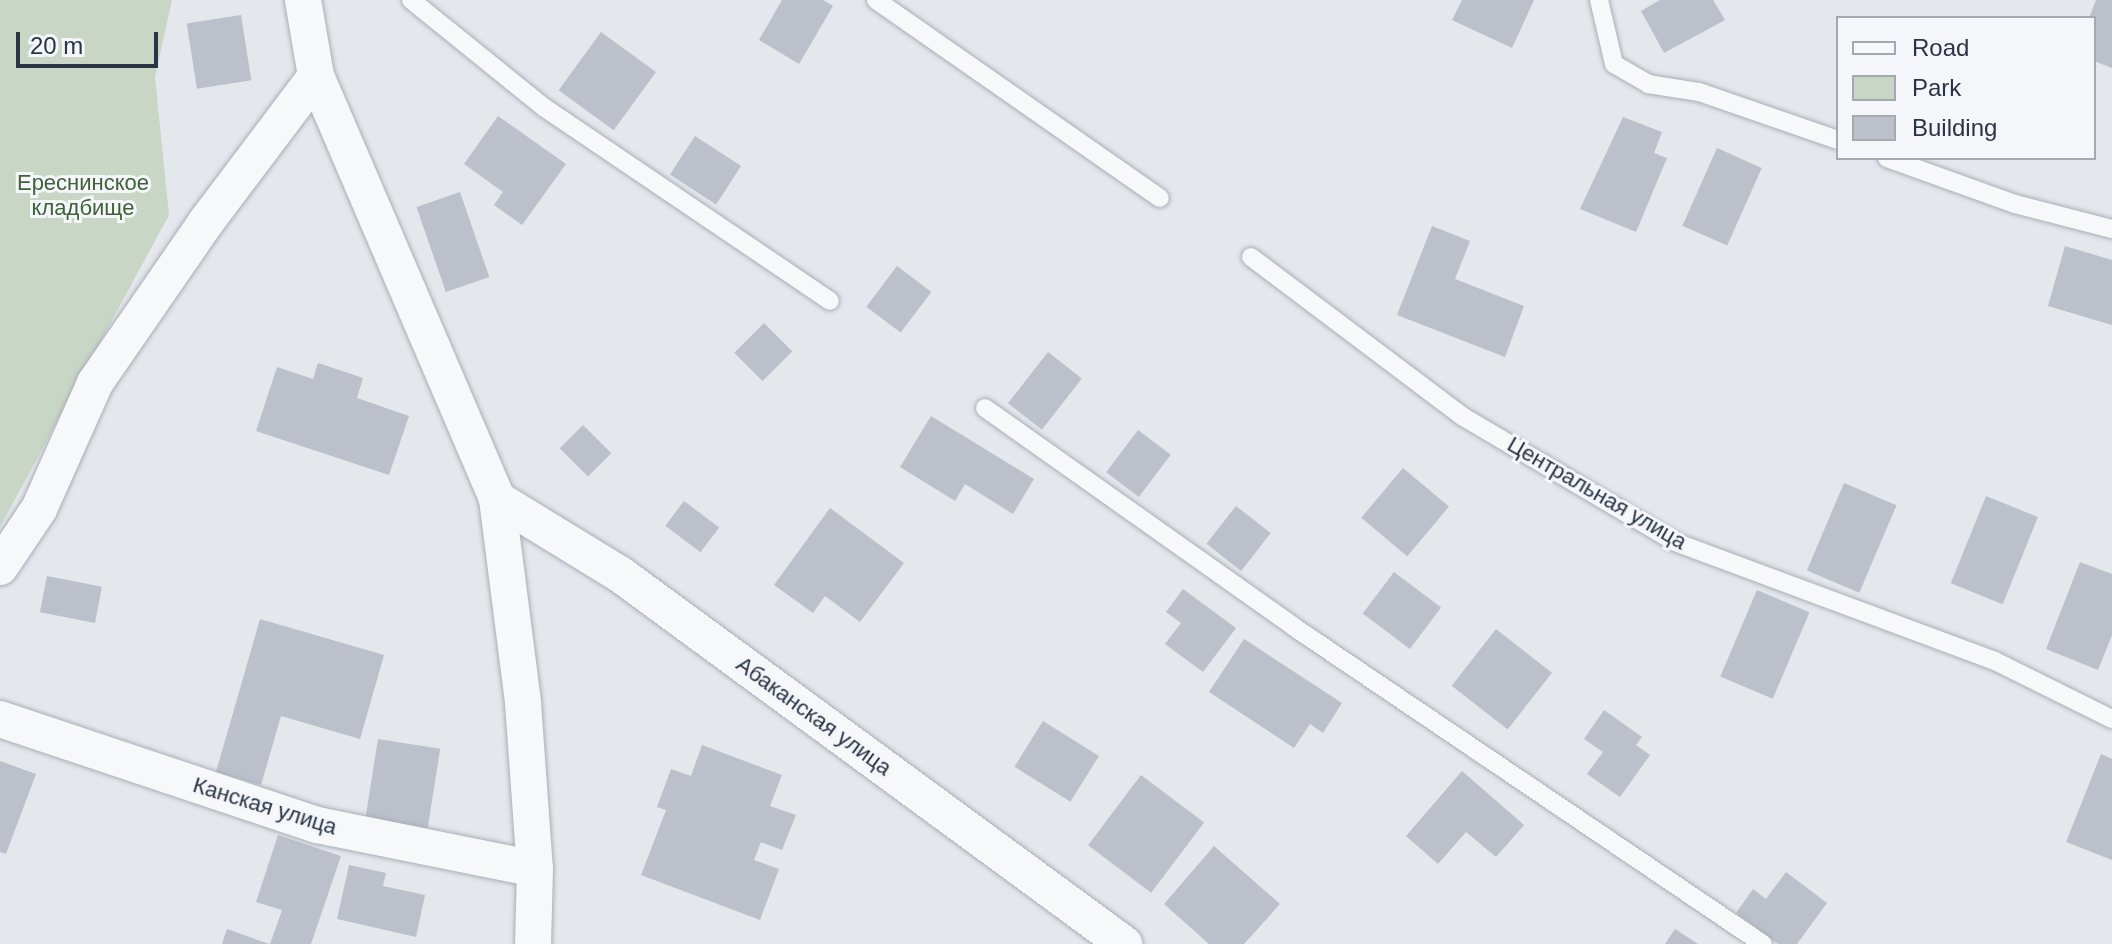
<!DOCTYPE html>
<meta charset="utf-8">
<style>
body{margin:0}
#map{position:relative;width:2112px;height:944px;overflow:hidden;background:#e4e7ec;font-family:Helvetica,sans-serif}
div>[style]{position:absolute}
.green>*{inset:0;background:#c9d6c5}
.building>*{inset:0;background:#bbc0ca;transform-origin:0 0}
.roads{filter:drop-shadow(0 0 2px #a9aeb7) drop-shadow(0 0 2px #a9aeb7)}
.lane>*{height:18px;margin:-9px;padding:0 9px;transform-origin:9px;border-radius:9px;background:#f7f8fa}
.street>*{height:36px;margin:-18px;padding:0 18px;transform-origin:18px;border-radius:18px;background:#f7f8fa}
span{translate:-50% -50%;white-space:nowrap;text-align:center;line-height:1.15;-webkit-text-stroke:6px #f4f6f9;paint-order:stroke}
.park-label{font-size:22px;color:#3f6138}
.street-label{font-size:22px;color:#2b3445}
.legend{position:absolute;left:1836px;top:16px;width:260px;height:144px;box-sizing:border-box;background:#f4f6f9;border:2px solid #a4a8b1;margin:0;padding:10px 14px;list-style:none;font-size:24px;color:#2b3445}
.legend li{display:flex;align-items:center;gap:16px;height:40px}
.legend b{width:40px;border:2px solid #a4a8b1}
.scale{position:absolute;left:16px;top:32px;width:142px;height:36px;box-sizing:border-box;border:4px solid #2b3445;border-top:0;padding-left:10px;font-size:24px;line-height:28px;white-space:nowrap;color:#2b3445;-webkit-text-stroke:6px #f4f6f9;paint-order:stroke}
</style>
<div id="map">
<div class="green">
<div style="clip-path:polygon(0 0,172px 0,155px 77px,169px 215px,0 527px)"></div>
</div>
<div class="building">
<div style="clip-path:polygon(782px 0,823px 0,833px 6px,799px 64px,759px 40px)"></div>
<div style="clip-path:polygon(1462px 0,1534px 0,1512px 48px,1452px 20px)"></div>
<div style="clip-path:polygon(1660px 0,1713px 0,1725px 20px,1664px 53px,1641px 11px)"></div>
<div style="clip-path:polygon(2096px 0,2112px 0,2112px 68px,2094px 61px,2094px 18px,2089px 18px)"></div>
<div style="left:241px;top:15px;width:66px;height:55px;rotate:81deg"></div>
<div style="left:601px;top:32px;width:68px;height:72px;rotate:36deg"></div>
<div style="clip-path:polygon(498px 116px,566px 164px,522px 225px,494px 205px,503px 192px,464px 164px)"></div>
<div style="clip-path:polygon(1623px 117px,1662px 132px,1654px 153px,1667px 158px,1636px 232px,1580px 209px)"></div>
<div style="left:695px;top:136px;width:55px;height:46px;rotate:33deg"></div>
<div style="left:1717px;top:148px;width:49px;height:85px;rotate:24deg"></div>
<div style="left:460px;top:192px;width:90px;height:46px;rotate:71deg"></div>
<div style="clip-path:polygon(1432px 226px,1470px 241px,1455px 279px,1524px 306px,1505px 357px,1397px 315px)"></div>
<div style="clip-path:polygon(2065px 246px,2112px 260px,2112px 325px,2048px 306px)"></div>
<div style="left:897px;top:266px;width:43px;height:51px;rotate:37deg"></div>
<div style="left:764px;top:323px;width:40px;height:42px;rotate:45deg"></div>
<div style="left:1048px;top:352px;width:43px;height:65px;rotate:38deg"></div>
<div style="clip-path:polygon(318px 363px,363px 378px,357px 398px,409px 416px,389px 475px,256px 431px,277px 367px,313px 379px)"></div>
<div style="clip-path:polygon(931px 416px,1034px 479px,1013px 514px,965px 484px,955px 501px,900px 467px)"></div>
<div style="left:583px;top:425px;width:40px;height:33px;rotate:45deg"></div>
<div style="left:1138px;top:430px;width:41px;height:53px;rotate:37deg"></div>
<div style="left:1403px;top:468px;width:60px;height:65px;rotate:40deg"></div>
<div style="left:1844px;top:483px;width:57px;height:95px;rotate:23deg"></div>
<div style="left:1986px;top:496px;width:56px;height:94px;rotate:22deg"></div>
<div style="left:684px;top:501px;width:44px;height:31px;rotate:37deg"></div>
<div style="left:1236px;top:506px;width:44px;height:48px;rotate:38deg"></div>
<div style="clip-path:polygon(830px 508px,904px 563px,860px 622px,825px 596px,813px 613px,774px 585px)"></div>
<div style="clip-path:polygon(2080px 562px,2112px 574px,2112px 635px,2098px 670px,2046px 649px)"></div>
<div style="left:1394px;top:572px;width:59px;height:52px;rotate:37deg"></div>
<div style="left:47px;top:576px;width:56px;height:37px;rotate:11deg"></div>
<div style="clip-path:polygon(1183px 589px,1236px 628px,1203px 672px,1165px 644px,1181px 623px,1166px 612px)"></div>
<div style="left:1757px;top:590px;width:57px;height:94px;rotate:23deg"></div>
<div style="clip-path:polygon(260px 619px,384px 655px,360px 739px,281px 716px,261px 785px,216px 772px)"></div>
<div style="left:1496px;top:629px;width:71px;height:72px;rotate:38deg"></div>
<div style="clip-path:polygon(1244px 639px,1342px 703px,1323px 733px,1310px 724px,1294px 748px,1209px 692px)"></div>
<div style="clip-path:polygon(1604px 710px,1642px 737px,1636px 745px,1650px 755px,1620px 797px,1587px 774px,1603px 752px,1584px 739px)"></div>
<div style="left:1043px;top:721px;width:66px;height:54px;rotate:32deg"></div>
<div style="left:378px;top:739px;width:63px;height:80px;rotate:9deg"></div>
<div style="clip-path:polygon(702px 745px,782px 775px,770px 806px,796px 815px,782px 850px,761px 842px,754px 860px,779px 869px,760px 920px,641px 875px,666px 810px,657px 807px,671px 769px,691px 776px)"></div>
<div style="clip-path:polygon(2101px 754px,2112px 759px,2112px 860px,2066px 842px)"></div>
<div style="clip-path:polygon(0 761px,36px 774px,6px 854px,0 852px)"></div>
<div style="clip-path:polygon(1462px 771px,1524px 825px,1496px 857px,1466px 832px,1438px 864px,1406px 836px)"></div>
<div style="left:1141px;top:775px;width:79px;height:88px;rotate:37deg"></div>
<div style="clip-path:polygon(278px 835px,341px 856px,311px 944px,270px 944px,282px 910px,256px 902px)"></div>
<div style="clip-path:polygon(1214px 846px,1280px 904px,1244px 944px,1209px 944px,1164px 904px)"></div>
<div style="clip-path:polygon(349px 865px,386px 873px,383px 886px,425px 895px,416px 937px,337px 919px)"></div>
<div style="clip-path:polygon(1786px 872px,1827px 903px,1797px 944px,1778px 944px,1736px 913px,1753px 889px,1766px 899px)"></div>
<div style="clip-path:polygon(227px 929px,269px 944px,222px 944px)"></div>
<div style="clip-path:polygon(1675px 929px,1698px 944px,1665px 944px)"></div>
</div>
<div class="roads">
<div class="lane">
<div style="left:411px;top:0;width:172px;rotate:38.9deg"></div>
<div style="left:545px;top:108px;width:344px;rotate:34.1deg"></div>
<div style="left:876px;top:0;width:346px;rotate:34.9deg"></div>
<div style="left:1599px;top:0;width:66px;rotate:76.8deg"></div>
<div style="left:1614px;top:64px;width:39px;rotate:30deg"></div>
<div style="left:1648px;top:84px;width:52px;rotate:8.9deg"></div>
<div style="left:1699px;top:92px;width:147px;rotate:19.1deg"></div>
<div style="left:1887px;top:158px;width:136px;rotate:19.8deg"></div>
<div style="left:2015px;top:204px;width:100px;rotate:14.5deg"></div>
<div style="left:1251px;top:257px;width:264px;rotate:37deg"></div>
<div style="left:1462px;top:416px;width:247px;rotate:30.6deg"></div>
<div style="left:1675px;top:542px;width:341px;rotate:20.4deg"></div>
<div style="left:1995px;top:661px;width:131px;rotate:26.4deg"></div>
<div style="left:985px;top:408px;width:379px;rotate:35.3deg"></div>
<div style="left:1294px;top:627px;width:566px;rotate:34.06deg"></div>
</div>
<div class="street">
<div style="left:303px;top:0;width:77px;rotate:80.3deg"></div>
<div style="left:316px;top:76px;width:460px;rotate:66.8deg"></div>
<div style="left:497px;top:499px;width:206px;rotate:82.7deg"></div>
<div style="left:523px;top:703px;width:166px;rotate:85.9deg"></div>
<div style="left:535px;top:869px;width:75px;rotate:91.5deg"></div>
<div style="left:497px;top:499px;width:145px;rotate:31.5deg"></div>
<div style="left:621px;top:575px;width:624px;rotate:36.26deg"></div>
<div style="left:0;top:567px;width:70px;rotate:-56.1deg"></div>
<div style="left:39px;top:509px;width:138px;rotate:-66deg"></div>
<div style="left:95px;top:383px;width:196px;rotate:-55.4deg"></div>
<div style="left:206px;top:222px;width:183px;rotate:-53deg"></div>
<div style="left:0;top:719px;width:334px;rotate:18.5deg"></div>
<div style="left:317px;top:825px;width:222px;rotate:11.4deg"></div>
</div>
</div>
<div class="park-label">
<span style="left:83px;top:195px">Ереснинское<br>кладбище</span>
</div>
<div class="street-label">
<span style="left:1597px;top:493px;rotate:30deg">Центральная улица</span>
<span style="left:814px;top:716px;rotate:36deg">Абаканская улица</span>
<span style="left:265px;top:806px;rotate:17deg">Канская улица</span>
</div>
<ul class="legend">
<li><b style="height:10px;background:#f7f8fa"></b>Road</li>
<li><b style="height:22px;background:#c9d6c5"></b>Park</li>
<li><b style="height:22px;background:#bbc0ca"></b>Building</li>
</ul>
<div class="scale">20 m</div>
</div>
